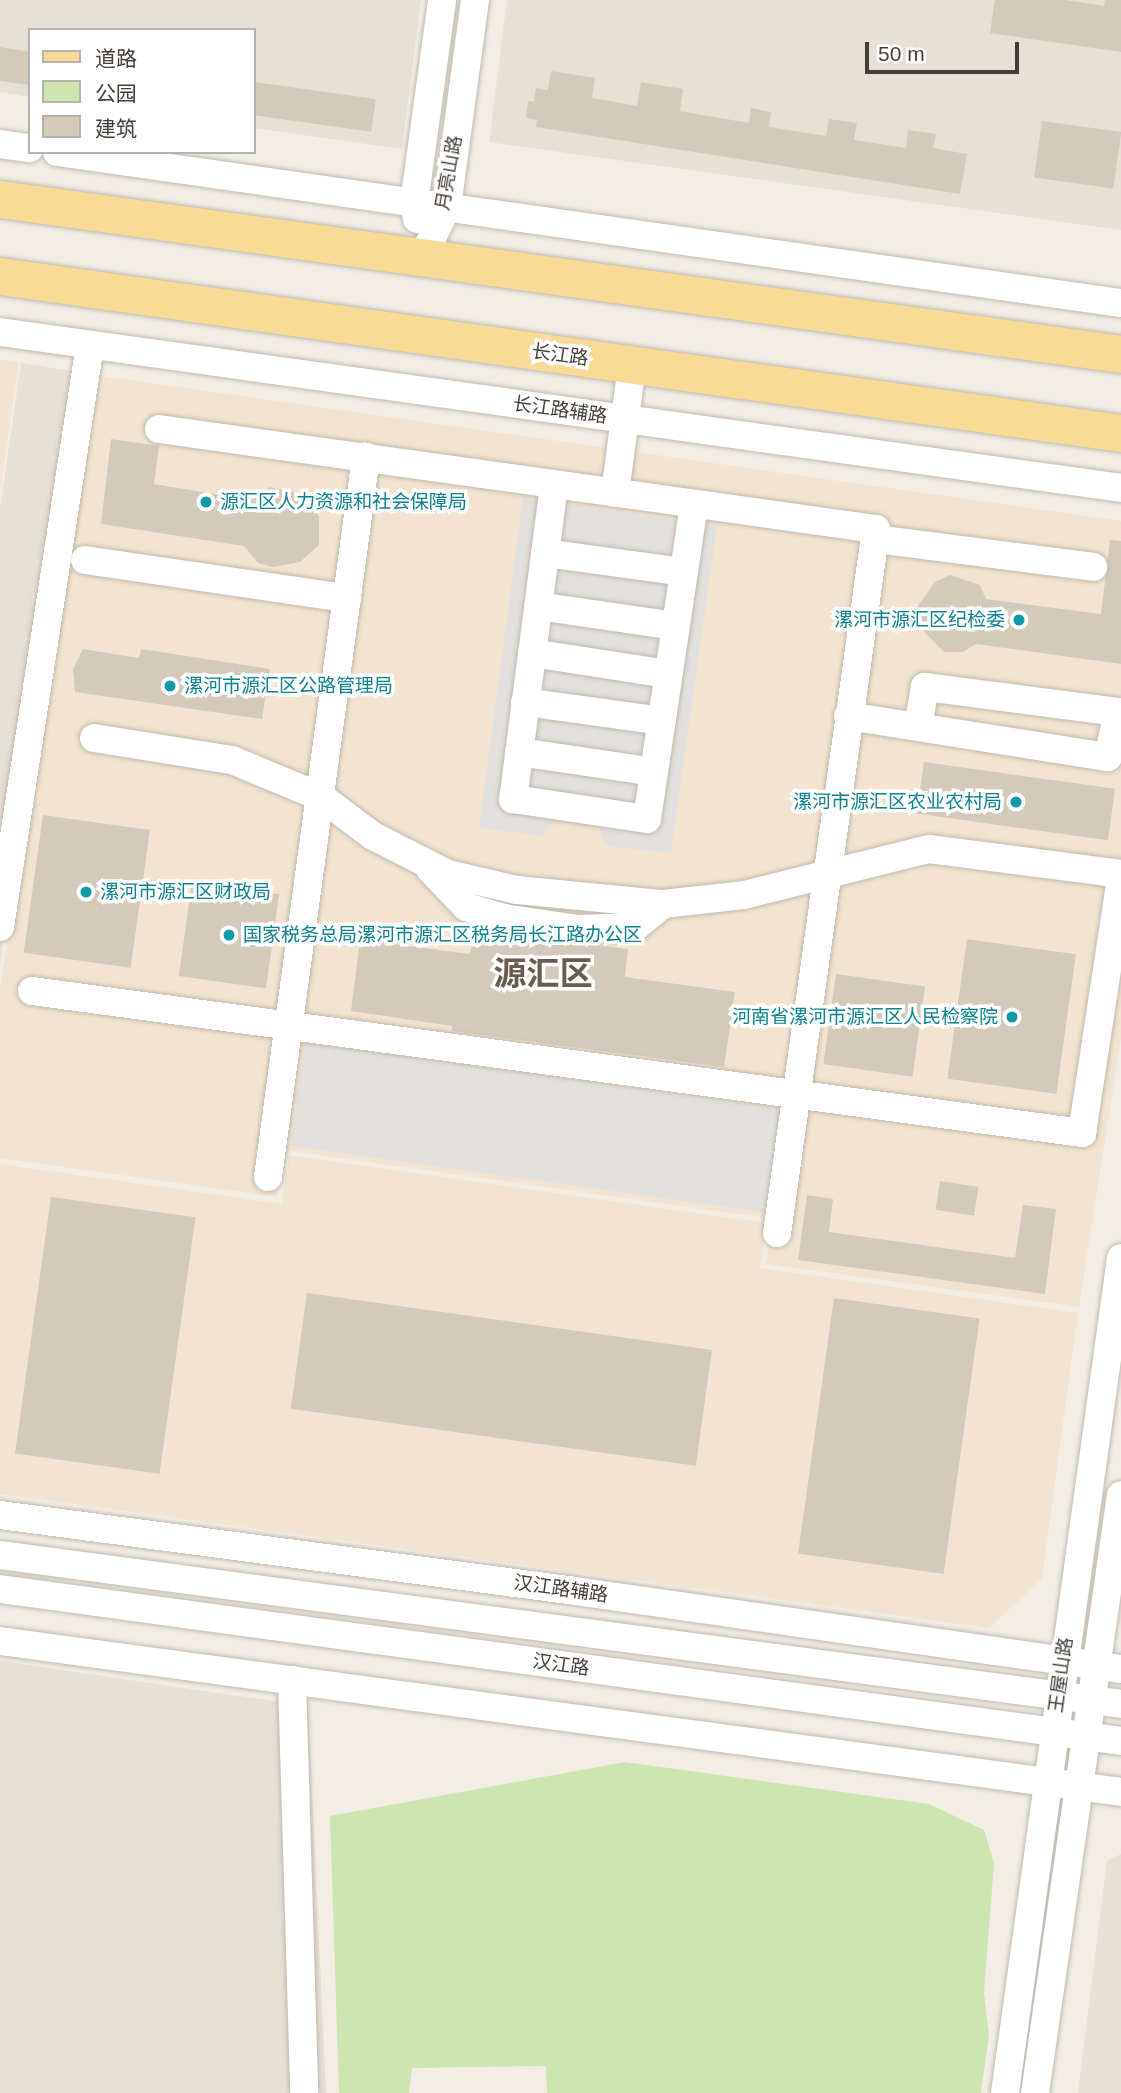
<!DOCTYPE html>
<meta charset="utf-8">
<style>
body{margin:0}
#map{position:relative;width:1121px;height:2093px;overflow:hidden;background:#f2eee6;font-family:Helvetica,"Noto Sans SC",sans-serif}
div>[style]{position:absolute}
.residential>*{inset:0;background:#e6e0d5}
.commercial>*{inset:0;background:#f3e4d2}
.green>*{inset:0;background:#cfe5b1}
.parking>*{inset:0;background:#e3e1de;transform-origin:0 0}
.building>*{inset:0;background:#d3cabc;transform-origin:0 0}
.roads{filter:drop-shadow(0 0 2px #c0b9ac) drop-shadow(0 0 2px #c0b9ac)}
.minor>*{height:28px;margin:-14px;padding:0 14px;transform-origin:14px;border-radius:14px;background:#fff}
.major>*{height:37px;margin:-18.5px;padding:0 18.5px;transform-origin:18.5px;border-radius:18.5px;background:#f9db98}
.dots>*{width:19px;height:19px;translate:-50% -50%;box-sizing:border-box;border:4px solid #fff;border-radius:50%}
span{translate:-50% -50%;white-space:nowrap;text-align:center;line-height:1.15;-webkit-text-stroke:7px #fff;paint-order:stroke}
.street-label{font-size:19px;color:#453e36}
.culture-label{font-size:19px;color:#0d838f}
.left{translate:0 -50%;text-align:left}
.right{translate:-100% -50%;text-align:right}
.town-label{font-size:33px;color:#675c4e;font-weight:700}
.legend{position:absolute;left:28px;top:28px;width:228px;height:126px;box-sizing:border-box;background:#fff;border:2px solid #b5b2af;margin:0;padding:9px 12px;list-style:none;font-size:21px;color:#453e36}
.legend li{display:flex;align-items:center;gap:14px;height:35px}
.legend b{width:35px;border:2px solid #b5b2af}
.scale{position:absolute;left:865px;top:42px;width:154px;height:32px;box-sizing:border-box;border:4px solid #453e36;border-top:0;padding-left:9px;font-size:21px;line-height:24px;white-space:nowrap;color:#453e36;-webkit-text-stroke:5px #fff;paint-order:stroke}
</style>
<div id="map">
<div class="residential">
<div style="clip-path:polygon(0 0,421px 0,402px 149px,254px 128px,254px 30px,30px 30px,30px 97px,0 92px)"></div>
<div style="clip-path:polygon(507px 0,1121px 0,1121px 230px,489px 142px)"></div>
<div style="clip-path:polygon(21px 363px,90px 374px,0 964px,0 509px)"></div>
<div style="clip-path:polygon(0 1661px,308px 1706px,326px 2093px,0 2093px)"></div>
<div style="clip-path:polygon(1121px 1854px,1121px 2093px,1078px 2093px,1107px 1861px)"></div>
</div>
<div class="commercial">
<div style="clip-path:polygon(0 360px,19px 362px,0 493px)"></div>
<div style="clip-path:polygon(94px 375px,1121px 521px,1121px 1038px,1079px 1307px,766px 1264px,772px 1219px,284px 1150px,277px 1197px,0 1158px,0 989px)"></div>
<div style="clip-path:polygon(289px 1155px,766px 1223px,760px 1268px,1078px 1313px,1042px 1579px,989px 1628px,0 1494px,0 1164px,282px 1204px)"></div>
</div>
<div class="green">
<div style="clip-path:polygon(625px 1762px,929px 1804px,984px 1830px,994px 1863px,984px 1992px,989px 2035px,981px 2093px,547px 2093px,546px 2066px,412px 2068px,409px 2093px,339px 2093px,330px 1816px)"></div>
</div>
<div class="parking">
<div style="clip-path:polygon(523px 498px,717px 526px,671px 853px,606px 846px,598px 825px,556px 819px,542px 836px,479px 828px)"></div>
<div style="left:305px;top:1042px;width:483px;height:105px;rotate:8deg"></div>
</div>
<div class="building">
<div style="clip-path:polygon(995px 0,1065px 0,1104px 6px,1105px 0,1121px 0,1121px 52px,990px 33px)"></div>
<div style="clip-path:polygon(0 47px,30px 52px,30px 85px,0 81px)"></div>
<div style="clip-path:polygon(551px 71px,595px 78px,592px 98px,637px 106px,641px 82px,683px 89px,680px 111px,749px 123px,751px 108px,771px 112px,769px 127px,826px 136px,829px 119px,857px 123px,854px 140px,906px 148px,908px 130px,936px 134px,933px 148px,967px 154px,960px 194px,536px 127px,537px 120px,526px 118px,528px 101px,534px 102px,536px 88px,548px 90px)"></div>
<div style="left:254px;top:82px;width:123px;height:33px;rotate:8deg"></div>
<div style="left:1042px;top:121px;width:80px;height:57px;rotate:8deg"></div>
<div style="clip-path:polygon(111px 439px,159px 446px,154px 484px,251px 500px,270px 487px,300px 494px,319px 516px,319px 545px,300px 562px,273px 567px,258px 563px,244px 546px,101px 524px)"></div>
<div style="clip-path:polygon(1110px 540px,1121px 541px,1121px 664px,976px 644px,963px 652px,944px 652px,918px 625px,917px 607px,935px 582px,950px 575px,980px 585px,986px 599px,1101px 614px)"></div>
<div style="clip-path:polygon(83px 649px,139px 658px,141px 649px,270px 669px,262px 719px,75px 692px,73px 669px)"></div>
<div style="left:924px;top:762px;width:193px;height:52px;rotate:8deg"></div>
<div style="left:43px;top:815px;width:108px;height:139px;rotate:8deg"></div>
<div style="left:192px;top:882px;width:88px;height:95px;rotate:8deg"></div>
<div style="clip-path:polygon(474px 931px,628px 949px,625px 977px,735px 992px,724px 1067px,452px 1031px,452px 1026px,351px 1011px,360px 940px,470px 954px)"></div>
<div style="left:967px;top:939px;width:110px;height:141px;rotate:8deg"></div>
<div style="left:836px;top:974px;width:90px;height:91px;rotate:8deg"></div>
<div style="left:940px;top:1181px;width:39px;height:29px;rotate:9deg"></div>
<div style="clip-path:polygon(807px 1195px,833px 1199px,829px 1232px,1015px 1258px,1023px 1205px,1056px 1209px,1045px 1294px,798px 1260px)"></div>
<div style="left:51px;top:1197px;width:146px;height:259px;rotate:8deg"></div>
<div style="left:307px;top:1293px;width:409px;height:117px;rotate:8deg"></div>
<div style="left:834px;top:1298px;width:147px;height:258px;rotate:8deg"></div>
</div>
<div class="roads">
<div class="minor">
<div style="left:0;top:144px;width:30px;rotate:8deg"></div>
<div style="left:57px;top:152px;width:1075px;rotate:8.08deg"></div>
<div style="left:417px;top:219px;width:16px;rotate:-101deg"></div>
<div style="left:414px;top:203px;width:205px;rotate:-82.1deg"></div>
<div style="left:424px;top:254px;width:52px;rotate:-63.9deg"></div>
<div style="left:447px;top:207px;width:209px;rotate:-82.3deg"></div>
<div style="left:0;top:332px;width:1132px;rotate:7.92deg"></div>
<div style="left:159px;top:429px;width:724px;rotate:7.94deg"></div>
<div style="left:876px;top:529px;width:711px;rotate:98deg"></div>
<div style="left:554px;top:485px;width:317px;rotate:97.4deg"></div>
<div style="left:513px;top:799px;width:135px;rotate:8.5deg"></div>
<div style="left:647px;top:819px;width:318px;rotate:-81.5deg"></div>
<div style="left:615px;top:493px;width:128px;rotate:-82.4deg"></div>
<div style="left:875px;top:539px;width:220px;rotate:7.3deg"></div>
<div style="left:545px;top:553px;width:140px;rotate:7.8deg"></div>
<div style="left:85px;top:560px;width:265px;rotate:8.3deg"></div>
<div style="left:538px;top:606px;width:138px;rotate:8.3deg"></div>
<div style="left:532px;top:653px;width:138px;rotate:8.8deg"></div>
<div style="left:525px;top:702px;width:138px;rotate:7.9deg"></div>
<div style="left:848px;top:716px;width:263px;rotate:9deg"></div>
<div style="left:1108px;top:757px;width:46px;rotate:-77.5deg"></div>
<div style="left:1118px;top:712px;width:195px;rotate:-172.6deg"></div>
<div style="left:925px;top:687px;width:40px;rotate:100deg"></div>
<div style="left:94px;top:738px;width:140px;rotate:9.1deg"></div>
<div style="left:232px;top:760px;width:96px;rotate:22.6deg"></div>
<div style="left:321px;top:797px;width:65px;rotate:36.9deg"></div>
<div style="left:373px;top:836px;width:84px;rotate:26.9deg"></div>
<div style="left:448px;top:874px;width:71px;rotate:13.1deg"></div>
<div style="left:517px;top:890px;width:147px;rotate:5.5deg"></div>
<div style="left:663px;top:904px;width:81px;rotate:-6.3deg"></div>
<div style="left:744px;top:895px;width:191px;rotate:-14deg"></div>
<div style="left:929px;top:849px;width:194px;rotate:7.4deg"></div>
<div style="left:519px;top:752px;width:136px;rotate:8.4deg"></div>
<div style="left:430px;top:869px;width:52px;rotate:46.5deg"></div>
<div style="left:466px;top:907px;width:40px;rotate:16deg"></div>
<div style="left:504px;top:918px;width:75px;rotate:8.5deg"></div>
<div style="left:578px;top:929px;width:57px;rotate:-2deg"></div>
<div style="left:635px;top:927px;width:36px;rotate:-39deg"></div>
<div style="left:0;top:927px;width:589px;rotate:-81.21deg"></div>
<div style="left:32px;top:991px;width:1060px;rotate:7.7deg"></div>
<div style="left:1082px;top:1133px;width:257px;rotate:-81.3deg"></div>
<div style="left:268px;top:1177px;width:727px;rotate:-82.25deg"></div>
<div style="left:0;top:1515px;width:573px;rotate:7.52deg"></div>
<div style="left:568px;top:1590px;width:559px;rotate:8.13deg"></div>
<div style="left:0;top:1555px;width:1131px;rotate:7.57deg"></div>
<div style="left:0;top:1589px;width:1131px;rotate:7.72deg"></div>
<div style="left:0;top:1641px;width:1131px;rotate:7.67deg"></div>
<div style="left:292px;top:1680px;width:413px;rotate:88.3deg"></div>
<div style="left:1005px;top:2093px;width:843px;rotate:-82.09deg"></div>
<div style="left:1035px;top:2093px;width:604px;rotate:-81.82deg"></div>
</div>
<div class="major">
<div style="left:0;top:199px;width:1132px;rotate:7.87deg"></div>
<div style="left:0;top:276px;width:1132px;rotate:7.97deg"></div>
</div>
</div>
<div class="dots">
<div style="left:206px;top:502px;background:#0f9aa8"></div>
<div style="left:1019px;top:620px;background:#0f9aa8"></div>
<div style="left:170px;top:686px;background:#0f9aa8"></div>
<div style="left:1016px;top:802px;background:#0f9aa8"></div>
<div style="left:86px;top:892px;background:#0f9aa8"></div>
<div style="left:229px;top:935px;background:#0f9aa8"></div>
<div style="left:1012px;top:1017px;background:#0f9aa8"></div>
</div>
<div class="street-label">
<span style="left:449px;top:173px;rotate:-80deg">月亮山路</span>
<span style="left:560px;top:355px;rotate:8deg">长江路</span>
<span style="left:560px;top:410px;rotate:8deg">长江路辅路</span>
<span style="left:561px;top:1589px;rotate:8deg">汉江路辅路</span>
<span style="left:561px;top:1665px;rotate:8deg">汉江路</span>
<span style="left:1061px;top:1675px;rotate:-82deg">王屋山路</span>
</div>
<div class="culture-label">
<span class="left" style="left:220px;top:502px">源汇区人力资源和社会保障局</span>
<span class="right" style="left:1005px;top:620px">漯河市源汇区纪检委</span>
<span class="left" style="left:184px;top:686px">漯河市源汇区公路管理局</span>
<span class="right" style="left:1002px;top:802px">漯河市源汇区农业农村局</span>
<span class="left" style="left:100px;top:892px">漯河市源汇区财政局</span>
<span class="left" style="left:243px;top:935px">国家税务总局漯河市源汇区税务局长江路办公区</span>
<span class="right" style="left:998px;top:1017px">河南省漯河市源汇区人民检察院</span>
</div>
<div class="town-label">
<span style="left:543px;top:974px">源汇区</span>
</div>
<ul class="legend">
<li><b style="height:9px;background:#f9db98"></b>道路</li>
<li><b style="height:19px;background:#cfe5b1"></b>公园</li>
<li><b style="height:19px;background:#d3cabc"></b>建筑</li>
</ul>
<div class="scale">50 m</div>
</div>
